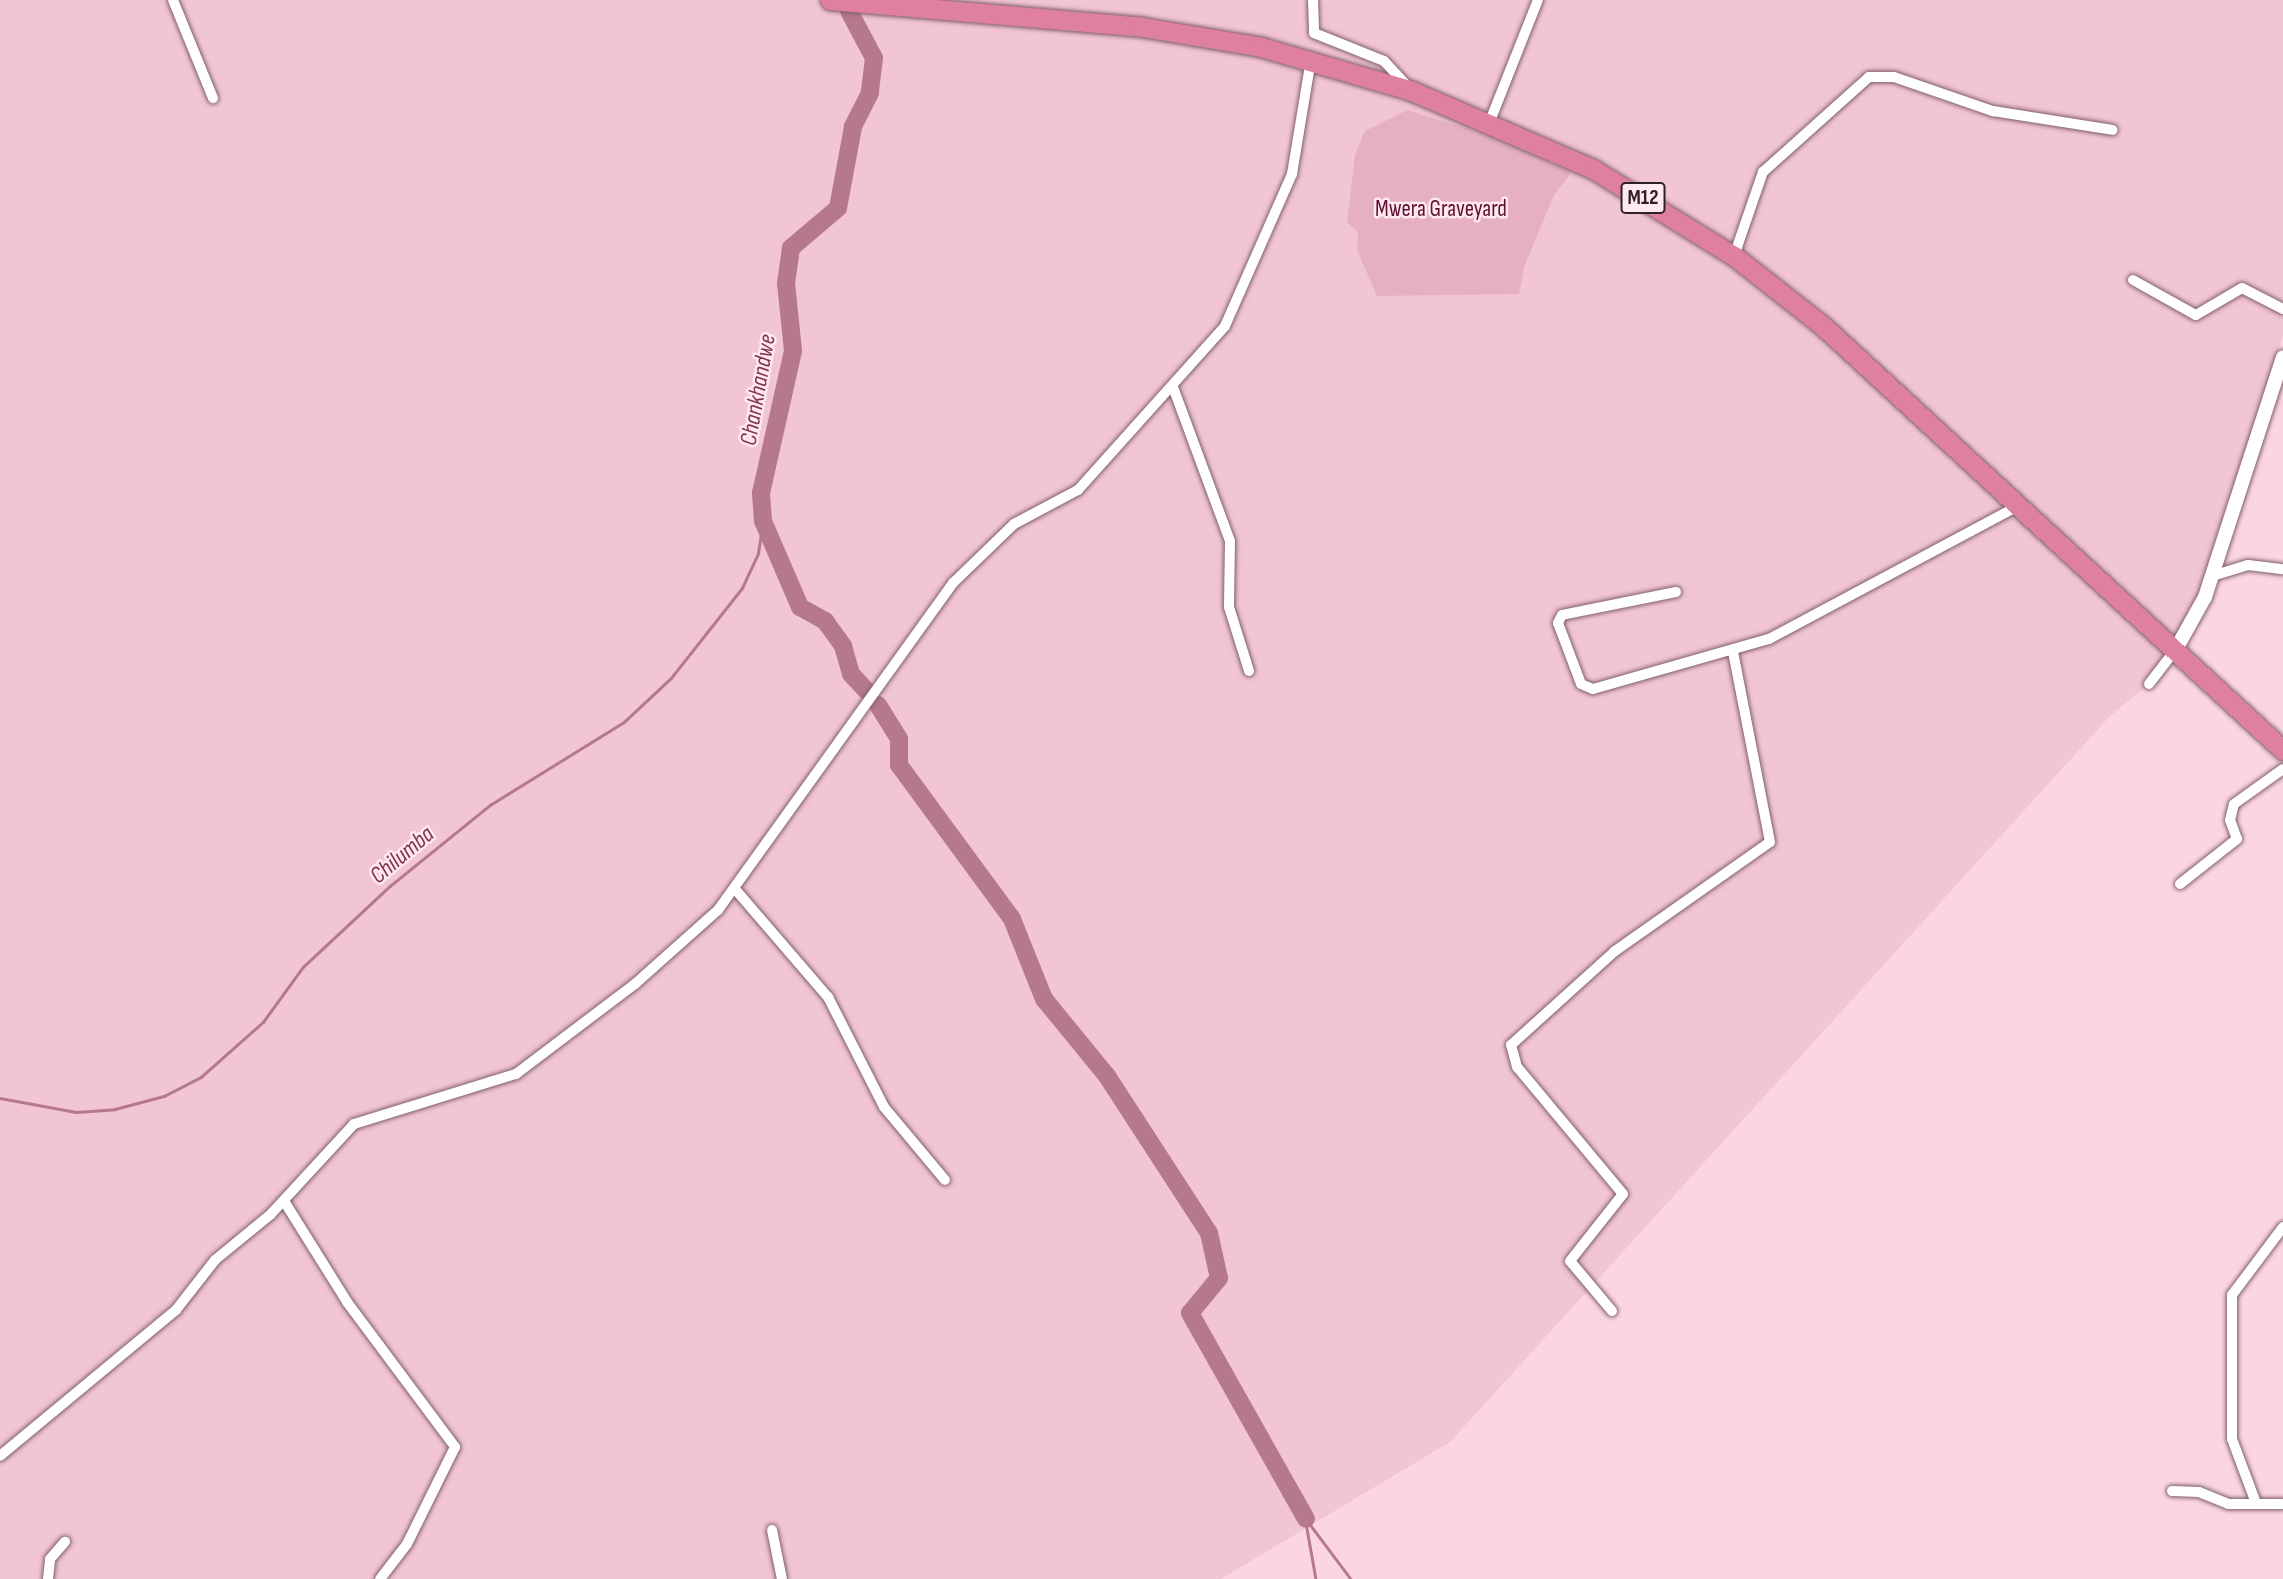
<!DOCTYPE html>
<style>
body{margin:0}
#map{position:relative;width:2283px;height:1579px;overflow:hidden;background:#fbd6e0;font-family:"Sofia Sans Condensed",sans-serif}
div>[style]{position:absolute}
.built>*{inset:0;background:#f1c5d2}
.green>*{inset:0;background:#e5b1c0}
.stream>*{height:2.5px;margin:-1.25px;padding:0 1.25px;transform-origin:1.25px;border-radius:1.25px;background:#b6788c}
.river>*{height:18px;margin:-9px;padding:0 9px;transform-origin:9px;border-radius:9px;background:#b6788c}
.roads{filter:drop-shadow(0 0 2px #80606a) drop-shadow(0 0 2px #80606a)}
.minor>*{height:10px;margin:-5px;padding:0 5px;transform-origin:5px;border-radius:5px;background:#fff}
.tertiary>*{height:14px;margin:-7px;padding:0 7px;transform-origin:7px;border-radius:7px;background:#fff}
.trunk>*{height:19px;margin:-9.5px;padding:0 9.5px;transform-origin:9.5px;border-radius:9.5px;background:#df7fa2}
span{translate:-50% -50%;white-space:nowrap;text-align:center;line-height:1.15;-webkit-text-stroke:5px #ffe8ee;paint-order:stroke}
.shield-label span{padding:2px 5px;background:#ffe8ee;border:2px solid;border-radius:5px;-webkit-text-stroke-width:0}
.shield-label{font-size:21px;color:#2e2024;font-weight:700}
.park-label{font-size:23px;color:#5d1032}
.water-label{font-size:24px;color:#813350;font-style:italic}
</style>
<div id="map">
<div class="built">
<div style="clip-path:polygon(0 0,2283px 0,2283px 337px,2188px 630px,2144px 679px,2149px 684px,2110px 716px,1450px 1442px,1221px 1579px,0 1579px)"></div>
</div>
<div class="green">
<div style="clip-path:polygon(1407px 110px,1488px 135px,1571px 173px,1554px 195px,1524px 267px,1519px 294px,1377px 296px,1357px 250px,1358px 232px,1347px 222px,1355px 155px,1365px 131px)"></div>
</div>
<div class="stream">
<div style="left:0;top:1098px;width:77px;rotate:10.4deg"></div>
<div style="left:76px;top:1112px;width:39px;rotate:-4deg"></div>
<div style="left:115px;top:1109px;width:51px;rotate:-14.9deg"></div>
<div style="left:164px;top:1096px;width:42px;rotate:-27.2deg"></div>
<div style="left:201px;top:1077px;width:83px;rotate:-41.6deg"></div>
<div style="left:263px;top:1022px;width:68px;rotate:-54deg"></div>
<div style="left:303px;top:967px;width:119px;rotate:-43deg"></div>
<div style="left:390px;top:886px;width:129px;rotate:-39deg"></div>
<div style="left:490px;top:805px;width:158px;rotate:-31.8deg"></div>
<div style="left:624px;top:722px;width:64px;rotate:-43.1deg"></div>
<div style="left:671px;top:678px;width:115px;rotate:-51.7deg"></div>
<div style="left:742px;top:588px;width:38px;rotate:-65deg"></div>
<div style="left:758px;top:553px;width:32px;rotate:-81deg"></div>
<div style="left:1306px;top:1519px;width:75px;rotate:53.1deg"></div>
<div style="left:1306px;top:1523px;width:57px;rotate:79.9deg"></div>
</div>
<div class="river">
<div style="left:849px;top:11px;width:53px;rotate:62deg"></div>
<div style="left:874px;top:58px;width:35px;rotate:97deg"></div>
<div style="left:870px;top:93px;width:38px;rotate:117deg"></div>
<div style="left:853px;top:127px;width:82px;rotate:100.5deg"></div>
<div style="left:838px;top:208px;width:62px;rotate:139.6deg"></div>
<div style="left:791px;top:248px;width:35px;rotate:98deg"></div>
<div style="left:786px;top:283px;width:68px;rotate:84.1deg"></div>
<div style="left:793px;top:351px;width:146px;rotate:102.7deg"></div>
<div style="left:761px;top:493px;width:28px;rotate:86deg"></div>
<div style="left:763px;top:521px;width:94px;rotate:66.7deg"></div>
<div style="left:800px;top:607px;width:29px;rotate:29deg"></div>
<div style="left:825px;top:621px;width:31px;rotate:54deg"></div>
<div style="left:843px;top:646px;width:29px;rotate:74deg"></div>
<div style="left:851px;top:674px;width:23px;rotate:47deg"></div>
<div style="left:878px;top:705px;width:40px;rotate:58deg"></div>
<div style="left:899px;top:739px;width:26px;rotate:90deg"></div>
<div style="left:899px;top:765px;width:191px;rotate:53.7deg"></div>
<div style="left:1012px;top:919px;width:86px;rotate:68.2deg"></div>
<div style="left:1044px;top:999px;width:99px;rotate:50.7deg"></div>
<div style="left:1107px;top:1076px;width:187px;rotate:57deg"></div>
<div style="left:1209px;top:1233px;width:46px;rotate:77.5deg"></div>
<div style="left:1219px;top:1278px;width:45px;rotate:129.6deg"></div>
<div style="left:1190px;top:1313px;width:236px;rotate:60.6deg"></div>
</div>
<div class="roads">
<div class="minor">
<div style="left:173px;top:0;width:106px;rotate:67.8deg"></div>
<div style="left:1313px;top:0;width:33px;rotate:88deg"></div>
<div style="left:1314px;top:33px;width:75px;rotate:21.8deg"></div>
<div style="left:1384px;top:61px;width:38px;rotate:47deg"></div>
<div style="left:1490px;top:121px;width:130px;rotate:-68.4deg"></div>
<div style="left:1734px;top:256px;width:89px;rotate:-71deg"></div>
<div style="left:1763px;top:172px;width:142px;rotate:-41.9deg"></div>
<div style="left:1869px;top:77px;width:25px"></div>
<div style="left:1894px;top:77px;width:105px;rotate:19deg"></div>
<div style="left:1993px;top:111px;width:121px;rotate:9deg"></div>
<div style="left:2133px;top:280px;width:72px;rotate:29.1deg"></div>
<div style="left:2196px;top:315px;width:53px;rotate:-30.4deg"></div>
<div style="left:2242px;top:288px;width:46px;rotate:27.1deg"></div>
<div style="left:1173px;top:387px;width:164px;rotate:69.7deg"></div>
<div style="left:1230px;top:541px;width:66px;rotate:90.9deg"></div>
<div style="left:1229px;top:607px;width:67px;rotate:72.6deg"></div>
<div style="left:2212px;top:576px;width:38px;rotate:-17deg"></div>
<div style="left:2248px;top:565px;width:35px;rotate:7deg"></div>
<div style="left:1676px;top:592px;width:116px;rotate:168.6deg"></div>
<div style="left:1562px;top:615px;width:9px;rotate:117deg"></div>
<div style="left:1558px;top:623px;width:65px;rotate:69.3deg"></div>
<div style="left:1581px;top:684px;width:13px;rotate:23deg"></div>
<div style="left:1593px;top:689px;width:183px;rotate:-15.9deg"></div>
<div style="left:1769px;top:639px;width:285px;rotate:-28.1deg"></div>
<div style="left:2149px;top:684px;width:44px;rotate:-52.4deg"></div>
<div style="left:2180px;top:884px;width:73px;rotate:-38.3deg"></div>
<div style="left:2237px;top:839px;width:20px;rotate:-110deg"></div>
<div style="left:2230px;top:820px;width:16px;rotate:-76deg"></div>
<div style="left:2234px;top:804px;width:60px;rotate:-35.5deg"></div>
<div style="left:735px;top:889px;width:143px;rotate:49.3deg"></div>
<div style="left:828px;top:997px;width:123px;rotate:63deg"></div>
<div style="left:884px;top:1107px;width:95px;rotate:50.1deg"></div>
<div style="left:284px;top:1201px;width:119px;rotate:58deg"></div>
<div style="left:347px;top:1302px;width:181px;rotate:53.3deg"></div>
<div style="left:455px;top:1447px;width:108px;rotate:116.3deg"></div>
<div style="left:407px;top:1544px;width:44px;rotate:127.6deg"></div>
<div style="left:1612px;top:1311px;width:65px;rotate:-130deg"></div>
<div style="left:1570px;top:1261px;width:85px;rotate:-51.7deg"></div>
<div style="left:1623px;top:1194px;width:165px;rotate:-129.8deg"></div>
<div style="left:1517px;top:1067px;width:23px;rotate:-105deg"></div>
<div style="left:1511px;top:1045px;width:140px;rotate:-42.1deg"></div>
<div style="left:1615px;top:951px;width:189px;rotate:-35.1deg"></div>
<div style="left:1770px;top:842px;width:195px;rotate:-101deg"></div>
<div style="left:0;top:1456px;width:229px;rotate:-39.7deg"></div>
<div style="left:176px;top:1310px;width:63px;rotate:-52deg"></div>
<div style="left:215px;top:1260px;width:72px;rotate:-39.4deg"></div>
<div style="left:271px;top:1214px;width:122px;rotate:-47.3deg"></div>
<div style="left:354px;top:1124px;width:170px;rotate:-17.2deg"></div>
<div style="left:516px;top:1074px;width:149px;rotate:-37.1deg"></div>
<div style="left:635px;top:984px;width:111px;rotate:-41.7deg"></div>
<div style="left:718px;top:910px;width:403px;rotate:-54.3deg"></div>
<div style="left:953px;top:583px;width:85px;rotate:-44deg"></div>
<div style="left:1014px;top:524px;width:72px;rotate:-28deg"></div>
<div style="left:1078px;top:490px;width:220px;rotate:-48.1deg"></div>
<div style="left:1225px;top:326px;width:166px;rotate:-66.2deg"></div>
<div style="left:1292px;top:174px;width:117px;rotate:-80.6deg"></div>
<div style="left:2172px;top:1491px;width:27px;rotate:2deg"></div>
<div style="left:2199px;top:1492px;width:31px;rotate:22deg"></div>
<div style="left:2228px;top:1504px;width:55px"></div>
<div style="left:2256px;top:1503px;width:68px;rotate:-110.6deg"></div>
<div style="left:2232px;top:1439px;width:144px;rotate:-90deg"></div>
<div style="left:2232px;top:1295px;width:85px;rotate:-53.1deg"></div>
<div style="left:772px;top:1530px;width:50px;rotate:78.5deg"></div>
<div style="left:48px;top:1579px;width:20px;rotate:-84deg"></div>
<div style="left:50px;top:1559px;width:23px;rotate:-49deg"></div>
</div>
<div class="tertiary">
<div style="left:2176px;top:649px;width:60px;rotate:-60.9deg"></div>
<div style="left:2205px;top:597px;width:252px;rotate:-72deg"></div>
</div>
<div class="trunk">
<div style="left:830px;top:0;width:313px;rotate:4.9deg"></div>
<div style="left:1142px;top:27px;width:121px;rotate:9.5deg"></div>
<div style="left:1261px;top:47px;width:157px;rotate:16.2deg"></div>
<div style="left:1412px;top:91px;width:197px;rotate:23.3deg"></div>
<div style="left:1593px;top:169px;width:166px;rotate:31.7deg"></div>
<div style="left:1734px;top:256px;width:113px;rotate:38.2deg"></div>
<div style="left:1823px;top:326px;width:626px;rotate:42.67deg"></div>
</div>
</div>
<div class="shield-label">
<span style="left:1643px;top:198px">M12</span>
</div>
<div class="park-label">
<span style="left:1441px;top:209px">Mwera Graveyard</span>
</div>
<div class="water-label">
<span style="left:758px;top:390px;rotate:-80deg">Chankhandwe</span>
<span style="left:402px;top:855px;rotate:-40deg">Chilumba</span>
</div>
</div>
